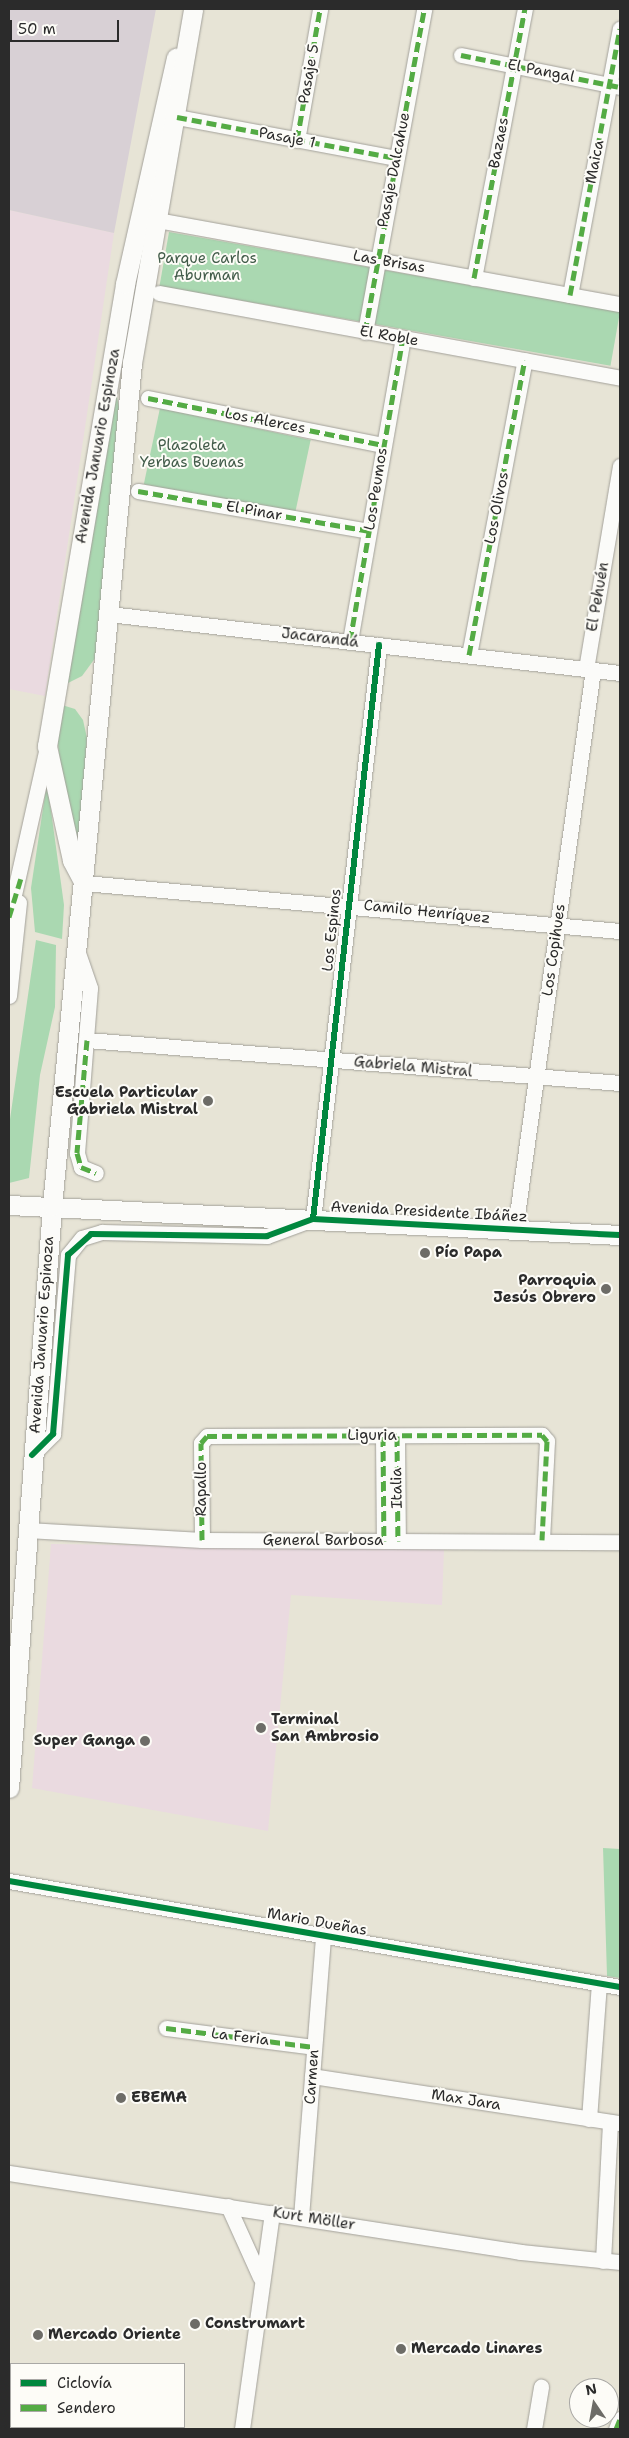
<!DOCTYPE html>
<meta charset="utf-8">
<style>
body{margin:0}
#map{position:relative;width:629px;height:2438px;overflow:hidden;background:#e7e4d6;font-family:"Shantell Sans",sans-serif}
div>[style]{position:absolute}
.built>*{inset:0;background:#eadae0}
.industrial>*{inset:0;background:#d8d0d5}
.green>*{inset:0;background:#aad8b1;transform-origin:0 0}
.roads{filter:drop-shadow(0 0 1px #a3a19a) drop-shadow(0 0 1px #a3a19a)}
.minor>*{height:15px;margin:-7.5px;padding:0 7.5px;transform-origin:7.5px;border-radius:7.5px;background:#fbfbf9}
.major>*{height:19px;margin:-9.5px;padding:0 9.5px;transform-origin:9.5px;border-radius:9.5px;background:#fbfbf9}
.quiet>*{height:5px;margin-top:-2.5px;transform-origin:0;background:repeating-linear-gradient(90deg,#54ab44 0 10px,transparent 0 15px)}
.cycleway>*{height:6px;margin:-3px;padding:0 3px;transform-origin:3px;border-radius:3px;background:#00873e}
.dots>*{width:14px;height:14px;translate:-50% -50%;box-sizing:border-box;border:2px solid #fdfcf7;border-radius:50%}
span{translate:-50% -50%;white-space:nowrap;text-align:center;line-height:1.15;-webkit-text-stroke:4px #fdfcf7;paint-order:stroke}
.street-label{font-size:15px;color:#2b2b2b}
.park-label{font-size:15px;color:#425c4a}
.poi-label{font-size:15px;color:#2b2b2b;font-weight:700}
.right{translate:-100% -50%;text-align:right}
.left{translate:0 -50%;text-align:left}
.frame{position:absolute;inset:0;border:10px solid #2b2b2b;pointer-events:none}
.legend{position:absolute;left:10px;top:2363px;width:175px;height:65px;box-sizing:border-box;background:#fdfcf7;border:1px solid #a9a8a5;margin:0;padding:6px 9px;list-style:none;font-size:15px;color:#2b2b2b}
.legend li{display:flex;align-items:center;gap:10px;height:25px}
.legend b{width:25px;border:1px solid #a9a8a5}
.north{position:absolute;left:569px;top:2378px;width:50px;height:50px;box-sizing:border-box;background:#fdfcf7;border:1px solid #a9a8a5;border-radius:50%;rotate:348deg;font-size:14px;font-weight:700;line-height:20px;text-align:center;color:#2b2b2b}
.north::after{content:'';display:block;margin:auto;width:18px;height:22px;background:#6d6c67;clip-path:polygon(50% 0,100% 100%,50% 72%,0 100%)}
.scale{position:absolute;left:10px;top:20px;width:109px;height:22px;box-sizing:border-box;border:2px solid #2b2b2b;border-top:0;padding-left:6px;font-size:15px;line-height:18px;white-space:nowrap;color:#2b2b2b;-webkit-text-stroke:4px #fdfcf7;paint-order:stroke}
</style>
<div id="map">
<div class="built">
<div style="clip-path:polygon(9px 210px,114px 233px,45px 696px,9px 689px)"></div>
<div style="clip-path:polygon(51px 1544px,444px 1549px,442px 1605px,291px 1595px,268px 1831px,32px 1788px)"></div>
</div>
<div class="industrial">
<div style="clip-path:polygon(9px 9px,156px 9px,114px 233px,9px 210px)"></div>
</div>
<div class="green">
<div style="left:169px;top:232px;width:458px;height:55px;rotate:10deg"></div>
<div style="clip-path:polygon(115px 388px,119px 407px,96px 657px,82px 676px,66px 684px)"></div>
<div style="left:160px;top:408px;width:154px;height:78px;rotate:12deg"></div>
<div style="clip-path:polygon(62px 705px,75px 709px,83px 720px,87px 738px,77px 868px,61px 777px,57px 732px)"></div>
<div style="clip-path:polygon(47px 782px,64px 905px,62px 939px,35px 932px,31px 888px)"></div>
<div style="clip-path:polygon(36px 940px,56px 945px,55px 1007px,40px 1075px,29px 1178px,9px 1183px,9px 1126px)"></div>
<div style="clip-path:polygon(603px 1848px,620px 1849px,620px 1978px,607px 1976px)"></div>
</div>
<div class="roads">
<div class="minor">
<div style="left:461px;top:55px;width:162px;rotate:11.4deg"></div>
<div style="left:177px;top:117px;width:223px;rotate:10.6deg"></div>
<div style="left:297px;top:140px;width:133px;rotate:-80deg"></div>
<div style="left:157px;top:220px;width:471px;rotate:10.3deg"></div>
<div style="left:474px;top:278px;width:274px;rotate:-79.3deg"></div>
<div style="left:159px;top:293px;width:469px;rotate:10.4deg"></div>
<div style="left:570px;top:295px;width:271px;rotate:-79.4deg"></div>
<div style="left:365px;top:332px;width:328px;rotate:-79.6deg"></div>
<div style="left:148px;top:398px;width:240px;rotate:11.3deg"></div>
<div style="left:138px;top:491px;width:234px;rotate:9.8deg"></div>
<div style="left:109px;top:614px;width:514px;rotate:6.59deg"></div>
<div style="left:350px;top:641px;width:308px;rotate:-80.1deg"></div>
<div style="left:469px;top:655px;width:300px;rotate:-79.3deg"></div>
<div style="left:586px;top:669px;width:206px;rotate:-80.5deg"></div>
<div style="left:84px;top:883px;width:538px;rotate:5.12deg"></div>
<div style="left:9px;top:917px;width:169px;rotate:-77.4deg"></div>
<div style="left:78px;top:953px;width:37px;rotate:71deg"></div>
<div style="left:90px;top:988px;width:166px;rotate:94.5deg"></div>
<div style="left:77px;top:1153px;width:15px;rotate:74deg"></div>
<div style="left:81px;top:1167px;width:16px;rotate:22deg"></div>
<div style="left:9px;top:996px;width:94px;rotate:-83.9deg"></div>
<div style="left:87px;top:1040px;width:535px;rotate:4.61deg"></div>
<div style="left:515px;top:1229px;width:564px;rotate:-82.06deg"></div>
<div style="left:383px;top:1436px;width:105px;rotate:89.5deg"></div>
<div style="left:397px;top:1436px;width:105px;rotate:89.5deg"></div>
<div style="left:32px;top:1455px;width:30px;rotate:-45deg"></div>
<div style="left:53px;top:1434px;width:180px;rotate:-85.2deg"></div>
<div style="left:68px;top:1255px;width:22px;rotate:-51deg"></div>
<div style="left:82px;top:1238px;width:21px;rotate:-17deg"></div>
<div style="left:102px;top:1232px;width:165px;rotate:1.4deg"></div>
<div style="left:267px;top:1236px;width:49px;rotate:-20.3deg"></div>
<div style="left:313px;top:1219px;width:578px;rotate:-83.44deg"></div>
<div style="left:27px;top:1530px;width:175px;rotate:3.3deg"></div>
<div style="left:202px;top:1540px;width:418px;rotate:0.3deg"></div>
<div style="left:202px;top:1540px;width:97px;rotate:-90.6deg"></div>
<div style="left:201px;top:1443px;width:9px;rotate:-49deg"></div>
<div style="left:207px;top:1436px;width:335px;rotate:-0.2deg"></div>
<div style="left:542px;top:1435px;width:8px;rotate:50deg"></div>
<div style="left:547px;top:1441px;width:99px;rotate:92.9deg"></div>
<div style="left:9px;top:1881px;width:620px;rotate:9.84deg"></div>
<div style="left:166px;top:2028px;width:149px;rotate:7.3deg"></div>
<div style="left:312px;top:2076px;width:312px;rotate:8.7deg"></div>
<div style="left:589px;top:2119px;width:136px;rotate:-85.8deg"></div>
<div style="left:9px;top:2173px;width:518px;rotate:8.77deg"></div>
<div style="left:521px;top:2252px;width:100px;rotate:5.8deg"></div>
<div style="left:228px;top:2206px;width:78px;rotate:65.7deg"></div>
<div style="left:301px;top:2217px;width:282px;rotate:-85.5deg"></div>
<div style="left:603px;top:2261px;width:139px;rotate:-87.1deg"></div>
<div style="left:242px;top:2429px;width:218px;rotate:-82.1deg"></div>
<div style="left:534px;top:2429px;width:43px;rotate:-80.5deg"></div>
<div style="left:616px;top:2429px;width:11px;rotate:-68deg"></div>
</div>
<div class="major">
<div style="left:84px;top:883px;width:26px;rotate:-118deg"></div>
<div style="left:72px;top:860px;width:117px;rotate:-102.4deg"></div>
<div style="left:47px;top:746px;width:469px;rotate:-80.4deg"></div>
<div style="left:125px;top:284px;width:232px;rotate:-77.3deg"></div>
<div style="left:9px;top:1205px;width:612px;rotate:2.81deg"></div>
<div style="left:9px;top:1788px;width:584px;rotate:-85.77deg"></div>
<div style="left:52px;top:1206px;width:847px;rotate:-84.58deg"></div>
<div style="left:132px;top:363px;width:359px;rotate:-80.2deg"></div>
</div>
</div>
<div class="quiet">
<div style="left:461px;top:55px;width:162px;rotate:11.4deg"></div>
<div style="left:177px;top:117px;width:223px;rotate:10.6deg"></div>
<div style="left:297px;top:140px;width:133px;rotate:-80deg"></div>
<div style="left:474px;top:278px;width:274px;rotate:-79.3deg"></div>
<div style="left:570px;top:295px;width:271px;rotate:-79.4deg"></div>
<div style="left:365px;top:332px;width:328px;rotate:-79.6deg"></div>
<div style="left:148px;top:398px;width:240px;rotate:11.3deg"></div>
<div style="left:138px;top:491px;width:234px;rotate:9.8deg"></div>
<div style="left:350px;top:641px;width:308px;rotate:-80.1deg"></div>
<div style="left:469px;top:655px;width:300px;rotate:-79.3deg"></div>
<div style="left:9px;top:917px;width:41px;rotate:-72.9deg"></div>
<div style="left:87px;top:1040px;width:113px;rotate:95.1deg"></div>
<div style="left:77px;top:1153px;width:15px;rotate:74deg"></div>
<div style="left:81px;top:1167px;width:16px;rotate:22deg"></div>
<div style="left:383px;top:1436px;width:105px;rotate:89.5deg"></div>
<div style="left:397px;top:1436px;width:105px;rotate:89.5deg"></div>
<div style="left:202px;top:1540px;width:97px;rotate:-90.6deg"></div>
<div style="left:201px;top:1443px;width:9px;rotate:-49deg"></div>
<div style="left:207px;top:1436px;width:335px;rotate:-0.2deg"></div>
<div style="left:542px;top:1435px;width:8px;rotate:50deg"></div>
<div style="left:547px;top:1441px;width:99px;rotate:92.9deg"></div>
<div style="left:166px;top:2028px;width:149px;rotate:7.3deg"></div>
<div style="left:616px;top:2429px;width:11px;rotate:-68deg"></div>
</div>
<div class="cycleway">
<div style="left:313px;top:1219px;width:578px;rotate:-83.44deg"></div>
<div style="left:32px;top:1455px;width:30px;rotate:-45deg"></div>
<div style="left:53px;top:1434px;width:180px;rotate:-85.2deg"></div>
<div style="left:68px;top:1255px;width:31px;rotate:-42deg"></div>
<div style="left:91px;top:1234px;width:176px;rotate:0.7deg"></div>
<div style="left:267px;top:1236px;width:49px;rotate:-20.3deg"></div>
<div style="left:313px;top:1219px;width:307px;rotate:3deg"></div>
<div style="left:9px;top:1881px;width:620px;rotate:9.84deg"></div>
</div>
<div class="dots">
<div style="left:208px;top:1101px;background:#6d6c67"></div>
<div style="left:425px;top:1253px;background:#6d6c67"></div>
<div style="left:606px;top:1289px;background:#6d6c67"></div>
<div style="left:261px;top:1728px;background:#6d6c67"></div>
<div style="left:145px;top:1741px;background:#6d6c67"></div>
<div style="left:121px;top:2098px;background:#6d6c67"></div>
<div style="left:195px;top:2324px;background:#6d6c67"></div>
<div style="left:38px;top:2335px;background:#6d6c67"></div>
<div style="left:401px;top:2349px;background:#6d6c67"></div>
</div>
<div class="street-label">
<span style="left:541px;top:71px;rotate:11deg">El Pangal</span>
<span style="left:309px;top:74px;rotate:-80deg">Pasaje 5</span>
<span style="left:287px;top:138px;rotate:11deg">Pasaje 1</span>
<span style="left:499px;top:143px;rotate:-79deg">Bazaes</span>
<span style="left:595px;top:162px;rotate:-79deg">Maica</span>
<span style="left:394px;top:170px;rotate:-79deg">Pasaje Dalcahue</span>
<span style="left:389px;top:262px;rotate:10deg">Las Brisas</span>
<span style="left:389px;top:336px;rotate:10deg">El Roble</span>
<span style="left:265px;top:421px;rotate:11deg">Los Alerces</span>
<span style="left:98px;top:446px;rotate:-80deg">Avenida Januario Espinoza</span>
<span style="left:376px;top:489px;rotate:-81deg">Los Peumos</span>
<span style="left:497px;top:508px;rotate:-79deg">Los Olivos</span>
<span style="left:254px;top:511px;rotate:10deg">El Pinar</span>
<span style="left:598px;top:597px;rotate:-80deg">El Pehuén</span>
<span style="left:320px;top:638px;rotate:7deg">Jacarandá</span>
<span style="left:427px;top:912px;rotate:6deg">Camilo Henríquez</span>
<span style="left:332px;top:930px;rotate:-84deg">Los Espinos</span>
<span style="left:554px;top:950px;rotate:-82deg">Los Copihues</span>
<span style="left:413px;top:1067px;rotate:5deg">Gabriela Mistral</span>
<span style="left:429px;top:1212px;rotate:3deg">Avenida Presidente Ibáñez</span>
<span style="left:42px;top:1335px;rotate:-86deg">Avenida Januario Espinoza</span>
<span style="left:372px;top:1436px">Liguria</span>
<span style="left:397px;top:1488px;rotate:-91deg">Italia</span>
<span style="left:202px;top:1489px;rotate:-90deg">Rapallo</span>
<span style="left:323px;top:1541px">General Barbosa</span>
<span style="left:317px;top:1922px;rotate:10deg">Mario Dueñas</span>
<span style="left:240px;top:2037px;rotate:7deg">La Feria</span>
<span style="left:312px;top:2077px;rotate:-86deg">Carmen</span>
<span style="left:466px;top:2100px;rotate:9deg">Max Jara</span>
<span style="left:314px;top:2219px;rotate:9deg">Kurt Möller</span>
</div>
<div class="park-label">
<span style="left:207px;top:267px">Parque Carlos<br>Aburman</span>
<span style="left:192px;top:454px">Plazoleta<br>Yerbas Buenas</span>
</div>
<div class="poi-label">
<span class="right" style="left:198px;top:1101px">Escuela Particular<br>Gabriela Mistral</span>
<span class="left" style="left:435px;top:1253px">Pío Papa</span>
<span class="right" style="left:596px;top:1289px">Parroquia<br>Jesús Obrero</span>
<span class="left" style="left:271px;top:1728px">Terminal<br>San Ambrosio</span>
<span class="right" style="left:135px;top:1741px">Super Ganga</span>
<span class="left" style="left:131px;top:2098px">EBEMA</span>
<span class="left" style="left:205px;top:2324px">Construmart</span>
<span class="left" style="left:48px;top:2335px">Mercado Oriente</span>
<span class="left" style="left:411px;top:2349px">Mercado Linares</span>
</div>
<div class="frame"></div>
<ul class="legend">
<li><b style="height:6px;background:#00873e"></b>Ciclovía</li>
<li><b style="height:6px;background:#54ab44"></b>Sendero</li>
</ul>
<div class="north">N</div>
<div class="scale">50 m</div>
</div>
